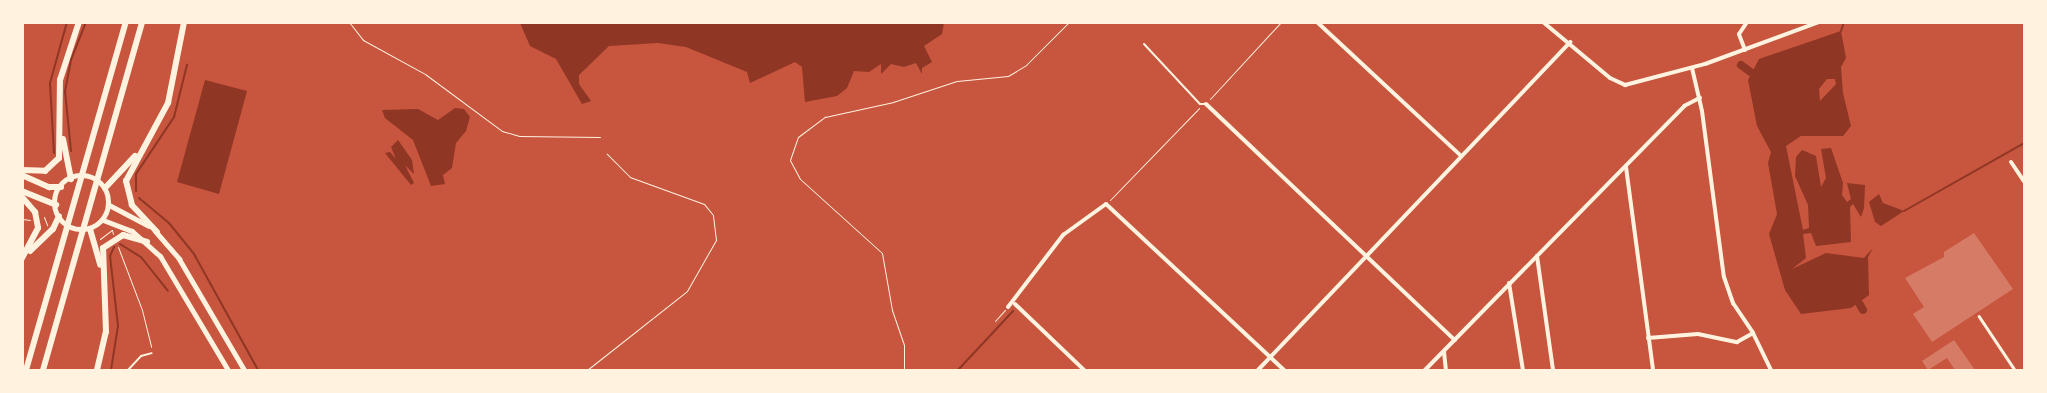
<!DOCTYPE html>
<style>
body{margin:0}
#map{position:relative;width:2047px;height:393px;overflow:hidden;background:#c8553d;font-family:"Golos Text",sans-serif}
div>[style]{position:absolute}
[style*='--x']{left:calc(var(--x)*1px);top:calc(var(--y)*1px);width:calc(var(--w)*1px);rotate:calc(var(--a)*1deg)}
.water>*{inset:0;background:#8f3625}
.stream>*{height:2px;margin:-1px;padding:0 1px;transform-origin:1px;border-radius:1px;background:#8f3625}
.canal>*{height:8px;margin:-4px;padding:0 4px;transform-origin:4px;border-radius:4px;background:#8f3625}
.building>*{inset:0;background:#d67c66}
.path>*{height:1px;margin:-0.5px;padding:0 0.5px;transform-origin:0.5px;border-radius:0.5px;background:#fff3e0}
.service>*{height:2px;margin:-1px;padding:0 1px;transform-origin:1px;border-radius:1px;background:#fff3e0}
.pedestrian>*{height:2.5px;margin:-1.25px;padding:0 1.25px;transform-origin:1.25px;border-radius:1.25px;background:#fff3e0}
.minor>*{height:4px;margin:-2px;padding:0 2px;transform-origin:2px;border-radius:2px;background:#fff3e0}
.secondary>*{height:5px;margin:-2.5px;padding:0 2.5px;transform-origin:2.5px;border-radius:2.5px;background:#fff3e0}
.primary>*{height:5.5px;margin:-2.75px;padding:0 2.75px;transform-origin:2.75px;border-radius:2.75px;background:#fff3e0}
.primary>.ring{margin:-2.75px;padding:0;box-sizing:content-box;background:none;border:5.5px solid #fff3e0;border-radius:50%}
.motorway>*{height:6px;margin:-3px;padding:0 3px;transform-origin:3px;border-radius:3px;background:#fff3e0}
span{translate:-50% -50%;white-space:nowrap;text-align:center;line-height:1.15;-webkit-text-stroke:4.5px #fff3e0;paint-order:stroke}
.frame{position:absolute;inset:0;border:24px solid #fff3e0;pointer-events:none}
</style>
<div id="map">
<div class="water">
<i style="clip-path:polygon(520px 23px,944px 23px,942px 34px,924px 46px,932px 62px,922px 68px,922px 74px,916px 63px,904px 67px,891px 64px,881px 74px,881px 64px,869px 72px,854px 71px,847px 88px,837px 96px,805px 102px,802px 67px,795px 62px,750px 83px,747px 72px,686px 47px,658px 43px,609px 46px,579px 75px,579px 84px,591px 101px,582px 104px,556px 59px,530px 46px)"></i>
<i style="clip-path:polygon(evenodd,1841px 31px,1846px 58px,1841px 67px,1843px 93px,1851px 126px,1843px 136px,1801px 136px,1786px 146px,1803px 230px,1809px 228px,1808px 205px,1795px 176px,1796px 157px,1802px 150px,1816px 156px,1821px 187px,1826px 178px,1821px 149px,1831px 148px,1843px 183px,1842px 195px,1847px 202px,1851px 199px,1847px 183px,1865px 185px,1864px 208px,1861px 217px,1853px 204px,1850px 207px,1851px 242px,1816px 246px,1811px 233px,1803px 234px,1806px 258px,1792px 269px,1826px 253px,1864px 258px,1873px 248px,1868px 257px,1869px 295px,1851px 308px,1801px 314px,1785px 290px,1769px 234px,1777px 214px,1768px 163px,1771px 152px,1757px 126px,1748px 80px,1759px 59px,1841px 31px,1827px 79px,1835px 79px,1836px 84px,1820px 101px,1819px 89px,1827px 79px)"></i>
<i style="clip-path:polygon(205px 80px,247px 91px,219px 194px,177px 182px)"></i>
<i style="clip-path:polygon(455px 108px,464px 109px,470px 117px,466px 131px,456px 143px,452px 168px,443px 175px,445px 184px,431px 186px,413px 140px,385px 118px,382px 110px,418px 109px,438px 120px)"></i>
<i style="clip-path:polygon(398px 140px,412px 160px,414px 174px,405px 165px,414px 183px,411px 185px,385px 153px,390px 152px,396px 159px,391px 147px)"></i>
<i style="clip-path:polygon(1879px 194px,1883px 203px,1904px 211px,1881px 226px,1875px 222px,1869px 202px)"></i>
</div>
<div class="stream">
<i style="--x:1841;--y:31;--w:9;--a:-72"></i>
<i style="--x:71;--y:151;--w:60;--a:-95.7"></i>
<i style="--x:65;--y:91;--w:32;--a:-79"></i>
<i style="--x:71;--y:60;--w:41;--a:-68.5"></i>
<i style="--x:54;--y:153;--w:70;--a:-93.3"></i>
<i style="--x:50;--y:83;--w:63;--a:-74.4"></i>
<i style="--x:136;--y:191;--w:17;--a:-90"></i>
<i style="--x:136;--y:174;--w:69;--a:-56.3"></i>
<i style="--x:174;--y:117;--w:54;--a:-76"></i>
<i style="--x:139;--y:198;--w:39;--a:40"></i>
<i style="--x:169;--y:223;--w:40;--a:51"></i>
<i style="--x:194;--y:254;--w:132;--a:61.1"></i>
<i style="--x:1904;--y:211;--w:138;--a:-29.5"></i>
<i style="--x:120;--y:244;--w:25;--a:32"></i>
<i style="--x:141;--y:257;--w:43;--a:51.5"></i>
<i style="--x:111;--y:370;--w:45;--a:-81"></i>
<i style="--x:118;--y:326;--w:70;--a:-96.5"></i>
<i style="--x:110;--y:256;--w:10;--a:-66"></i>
<i style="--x:958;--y:370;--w:81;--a:-47"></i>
</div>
<div class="canal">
<i style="--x:1741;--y:65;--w:14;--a:36"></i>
<i style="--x:1859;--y:303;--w:8;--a:60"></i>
</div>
<div class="building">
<i style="clip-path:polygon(1974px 233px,2013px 289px,1932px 342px,1913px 314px,1924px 307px,1905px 278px,1944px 257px,1944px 252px)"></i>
<i style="clip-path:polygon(1954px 340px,1975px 370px,1955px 370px,1947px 358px,1928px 370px,1922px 361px)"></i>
</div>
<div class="path">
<i style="--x:349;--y:22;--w:23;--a:52"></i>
<i style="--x:363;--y:40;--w:71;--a:28.7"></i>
<i style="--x:425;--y:74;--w:96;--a:36.5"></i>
<i style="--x:502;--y:131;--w:18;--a:16"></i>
<i style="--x:519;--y:136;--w:81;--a:0.7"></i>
<i style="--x:1210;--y:99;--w:105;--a:-47.3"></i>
<i style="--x:1110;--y:200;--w:128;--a:-45.9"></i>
<i style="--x:44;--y:217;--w:9;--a:69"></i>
<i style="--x:22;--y:219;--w:8;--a:7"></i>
<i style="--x:100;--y:239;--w:15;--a:-37"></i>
<i style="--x:112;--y:230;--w:4;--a:76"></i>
<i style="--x:118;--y:247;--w:67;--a:69.1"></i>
<i style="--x:142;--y:310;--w:38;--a:76"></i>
<i style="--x:995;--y:321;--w:15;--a:-48"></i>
<i style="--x:587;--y:370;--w:127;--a:-38.3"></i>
<i style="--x:687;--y:291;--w:59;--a:-60.4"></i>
<i style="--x:716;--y:240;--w:25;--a:-97"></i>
<i style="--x:713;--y:215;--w:14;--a:-129"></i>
<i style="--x:704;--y:204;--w:79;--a:-160"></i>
<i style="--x:630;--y:177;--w:33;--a:-135"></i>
<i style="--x:904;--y:370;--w:25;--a:-90"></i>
<i style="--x:904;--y:345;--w:37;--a:-109"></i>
<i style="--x:892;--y:310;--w:58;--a:-100"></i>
<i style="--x:882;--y:253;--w:110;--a:-137.9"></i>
<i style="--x:800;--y:179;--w:21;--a:-118"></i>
<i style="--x:790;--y:160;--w:24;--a:-71"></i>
<i style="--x:798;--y:137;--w:34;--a:-37"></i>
<i style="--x:825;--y:117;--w:70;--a:-12.4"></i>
<i style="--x:893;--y:102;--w:67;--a:-18.2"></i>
<i style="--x:957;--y:81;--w:51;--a:-5.6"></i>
<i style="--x:1008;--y:76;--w:21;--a:-31"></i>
<i style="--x:1026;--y:65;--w:61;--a:-45"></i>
</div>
<div class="service">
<i style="--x:1144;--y:44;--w:82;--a:47"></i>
<i style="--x:1200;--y:104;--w:6;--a:0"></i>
<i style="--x:128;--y:370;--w:19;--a:-47"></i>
<i style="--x:141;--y:356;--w:11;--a:-15"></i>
</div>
<div class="pedestrian">
<i style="--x:1979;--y:316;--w:65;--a:56.3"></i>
</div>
<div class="minor">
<i style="--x:1317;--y:22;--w:197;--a:42.9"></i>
<i style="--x:1543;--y:22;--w:87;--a:39.9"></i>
<i style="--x:1610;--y:78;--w:17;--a:25"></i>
<i style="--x:1625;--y:85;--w:83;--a:-14.7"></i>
<i style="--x:1705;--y:64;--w:121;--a:-20.2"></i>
<i style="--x:1745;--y:50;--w:17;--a:-111"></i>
<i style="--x:1739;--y:34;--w:14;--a:-56"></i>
<i style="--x:1692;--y:68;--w:44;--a:76.9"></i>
<i style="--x:1702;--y:111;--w:167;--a:82.5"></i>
<i style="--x:1724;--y:277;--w:28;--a:71"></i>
<i style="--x:1733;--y:303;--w:36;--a:56"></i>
<i style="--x:1206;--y:104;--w:343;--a:43.5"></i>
<i style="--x:2011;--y:162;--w:23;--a:56"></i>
<i style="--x:1626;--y:167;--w:205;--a:82.4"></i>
<i style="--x:1537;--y:256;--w:115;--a:82"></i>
<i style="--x:1509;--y:283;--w:88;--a:80.9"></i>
<i style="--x:1015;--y:304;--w:95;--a:43.7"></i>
<i style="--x:1008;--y:307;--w:91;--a:-52.6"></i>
<i style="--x:1063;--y:235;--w:53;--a:-35.8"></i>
<i style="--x:1106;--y:204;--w:243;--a:43"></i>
<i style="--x:1648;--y:338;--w:50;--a:-4.6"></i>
<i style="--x:1698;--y:334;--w:40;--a:12"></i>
<i style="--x:1737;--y:342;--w:18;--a:-29"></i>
<i style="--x:1753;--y:333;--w:41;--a:64.1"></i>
<i style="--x:1444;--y:352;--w:18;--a:84"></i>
<i style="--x:1258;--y:370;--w:453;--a:-46.4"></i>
<i style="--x:1425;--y:370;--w:370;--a:-45.5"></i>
<i style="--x:1684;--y:106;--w:18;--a:-27"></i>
</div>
<div class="secondary">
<i style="--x:109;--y:205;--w:45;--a:27.7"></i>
<i style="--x:103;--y:220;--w:31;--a:21"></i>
<i style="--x:132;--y:231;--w:38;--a:42"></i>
<i style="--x:160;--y:256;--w:133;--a:59.2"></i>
<i style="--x:155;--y:231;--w:37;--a:49"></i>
<i style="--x:179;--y:259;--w:129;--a:59.6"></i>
</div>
<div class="primary">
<i style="--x:22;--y:175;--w:30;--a:24"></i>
<i style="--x:49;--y:187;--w:12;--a:0"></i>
<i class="ring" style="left:55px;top:176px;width:48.5px;height:48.5px"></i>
<i style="--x:22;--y:191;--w:37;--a:22"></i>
</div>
<div class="motorway">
<i style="--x:63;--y:139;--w:41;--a:78.7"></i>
<i style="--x:22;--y:170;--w:23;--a:2"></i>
<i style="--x:45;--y:171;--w:19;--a:-43"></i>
<i style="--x:59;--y:158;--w:78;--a:-89.3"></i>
<i style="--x:60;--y:80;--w:61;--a:-71.9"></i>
<i style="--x:105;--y:188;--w:44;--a:-46.8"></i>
<i style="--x:22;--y:197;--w:20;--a:49"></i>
<i style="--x:35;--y:212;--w:16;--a:79"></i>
<i style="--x:38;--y:228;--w:34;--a:118"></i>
<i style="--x:90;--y:229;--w:37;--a:74"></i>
<i style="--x:157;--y:232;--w:37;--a:-133"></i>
<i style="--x:132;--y:205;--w:25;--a:-104"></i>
<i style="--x:126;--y:181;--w:89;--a:-61.7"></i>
<i style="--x:168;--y:103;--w:83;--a:-78.8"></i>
<i style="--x:30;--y:251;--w:32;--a:-44"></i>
<i style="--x:53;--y:229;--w:14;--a:-65"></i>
<i style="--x:26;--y:370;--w:362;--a:-74"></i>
<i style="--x:43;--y:370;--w:362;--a:-74.1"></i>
<i style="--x:97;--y:370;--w:39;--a:-77"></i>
<i style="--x:106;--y:332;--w:84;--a:-92"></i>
<i style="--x:103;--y:248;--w:24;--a:-33"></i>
<i style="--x:123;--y:235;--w:25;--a:16"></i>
</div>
<div class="frame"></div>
</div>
